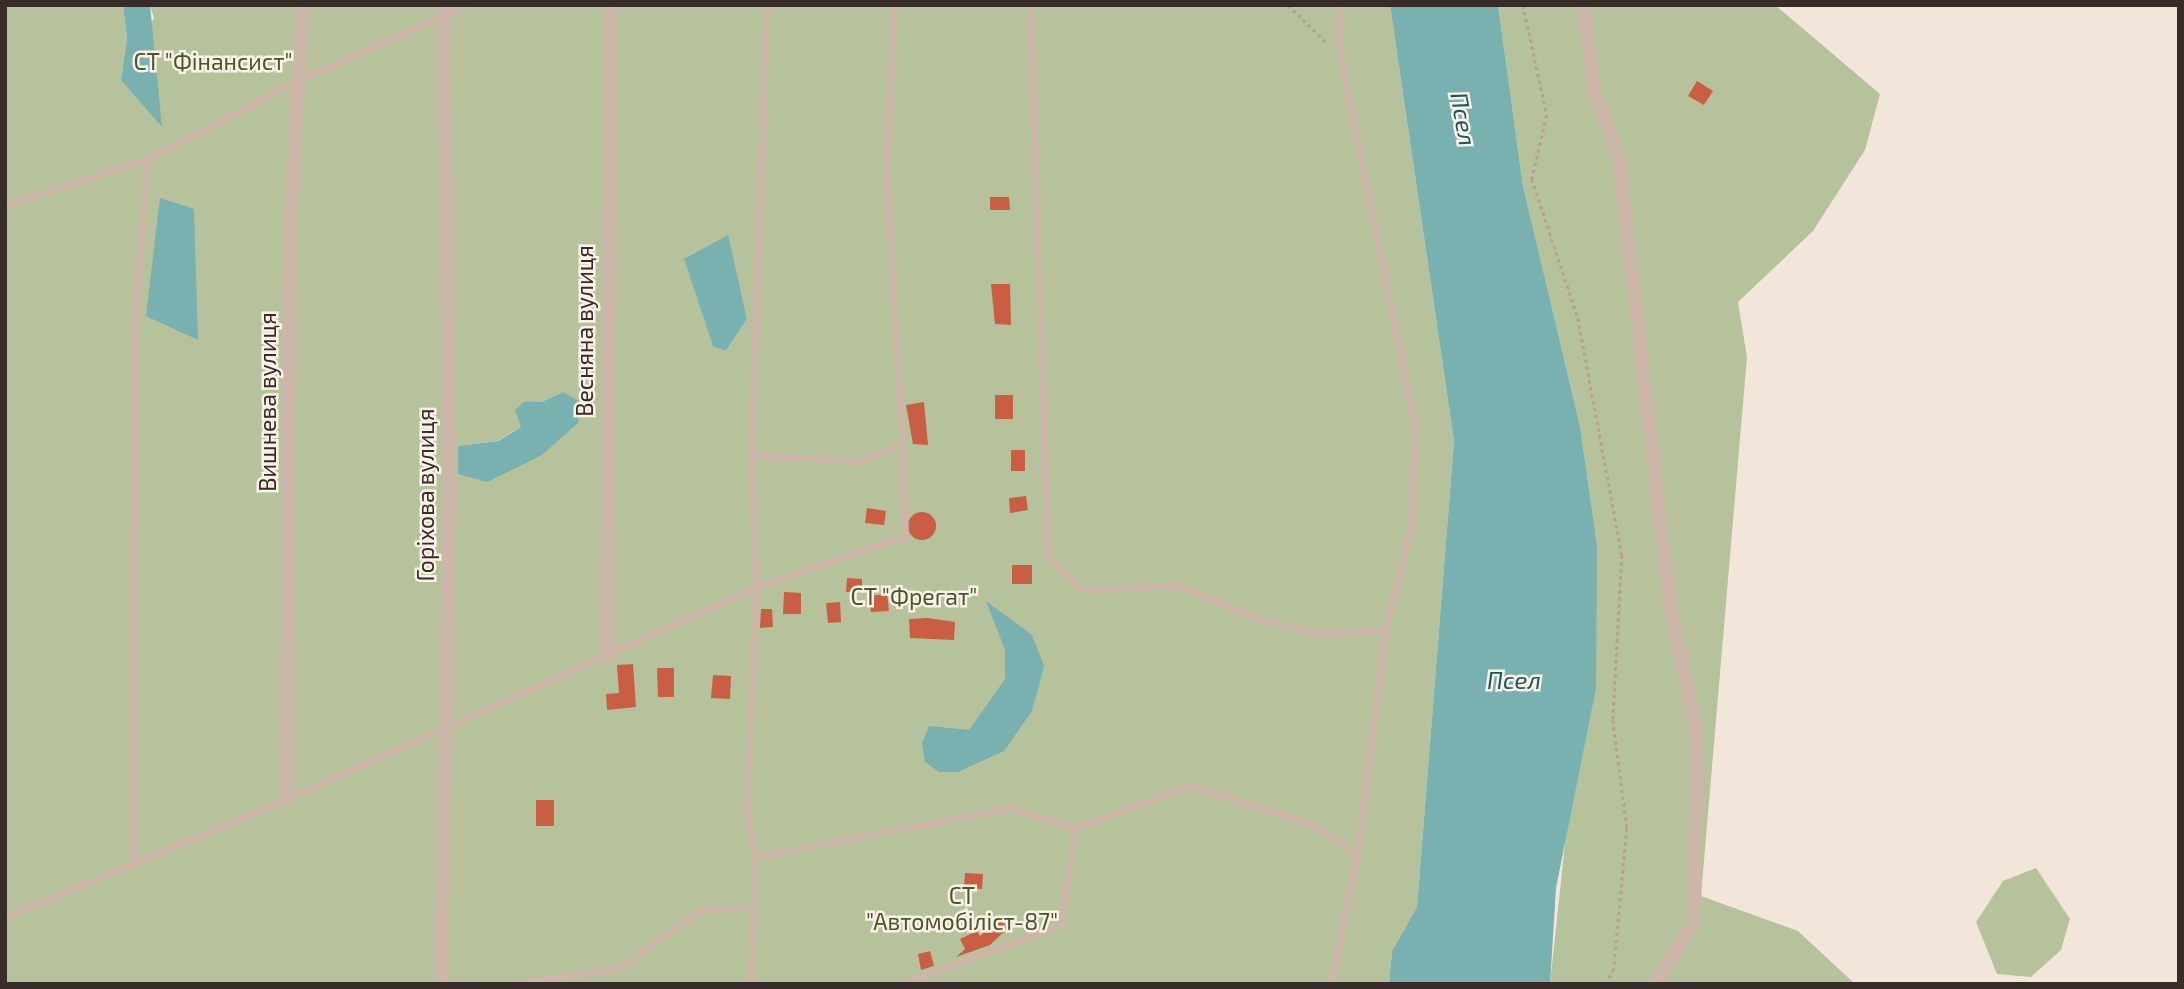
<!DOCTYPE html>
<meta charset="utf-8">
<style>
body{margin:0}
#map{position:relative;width:2184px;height:989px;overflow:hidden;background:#f2e6db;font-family:"Exo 2",sans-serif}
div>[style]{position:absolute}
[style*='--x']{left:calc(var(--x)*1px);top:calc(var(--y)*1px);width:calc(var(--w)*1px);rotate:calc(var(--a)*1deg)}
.green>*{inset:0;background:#b6c29b}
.water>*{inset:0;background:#79b0b0}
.building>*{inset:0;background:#c95e43}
.round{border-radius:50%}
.path>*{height:2.5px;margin-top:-1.25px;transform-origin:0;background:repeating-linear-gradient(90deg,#b7a091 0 3.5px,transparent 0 7px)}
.service>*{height:7px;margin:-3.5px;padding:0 3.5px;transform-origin:3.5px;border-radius:3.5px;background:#cbb6a7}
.minor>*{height:14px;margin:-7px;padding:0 7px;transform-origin:7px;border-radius:7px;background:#cbb6a7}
span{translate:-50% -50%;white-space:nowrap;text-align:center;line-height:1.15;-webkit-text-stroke:5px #faf1e7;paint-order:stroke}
.park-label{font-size:23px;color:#48562b}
.street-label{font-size:23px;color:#372c27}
.water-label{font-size:24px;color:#1c5859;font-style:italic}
.frame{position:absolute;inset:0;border:7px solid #372c27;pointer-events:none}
</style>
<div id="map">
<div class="green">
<i style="clip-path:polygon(evenodd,5px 5px,123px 5px,127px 38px,121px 80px,154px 18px,150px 5px,1390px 5px,1454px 441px,1417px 907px,1392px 951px,1389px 984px,5px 984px,5px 5px,194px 209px,192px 266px,197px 339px,146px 315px,194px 209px,5px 5px,727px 235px,747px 319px,726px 351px,713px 345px,727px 235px,5px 5px,563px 392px,487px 482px,458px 446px,497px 441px,521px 427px,525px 401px,542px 402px,563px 392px)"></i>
<i style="clip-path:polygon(1498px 5px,1775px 5px,1880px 94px,1865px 150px,1813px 231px,1738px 302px,1747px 357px,1701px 896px,1798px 931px,1855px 984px,1550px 984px,1597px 544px,1580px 426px,1523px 186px)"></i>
<i style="clip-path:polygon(2036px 868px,2070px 919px,2061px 950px,2031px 977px,1997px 974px,1976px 922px,2003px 881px)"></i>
</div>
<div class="water">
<i style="clip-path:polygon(123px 5px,150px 5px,162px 127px,121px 80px,127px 38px)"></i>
<i style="clip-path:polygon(1390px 5px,1498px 5px,1523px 186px,1580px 426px,1597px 544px,1596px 688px,1556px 888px,1550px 984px,1389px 984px,1392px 951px,1417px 907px,1454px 441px)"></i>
<i style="clip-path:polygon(160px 198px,194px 209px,198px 340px,146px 316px)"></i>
<i style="clip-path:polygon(728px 235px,747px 319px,726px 351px,713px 346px,684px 259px)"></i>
<i style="clip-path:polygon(563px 392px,580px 402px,578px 423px,542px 455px,487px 482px,458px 474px,458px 446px,498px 441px,521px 427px,515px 410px,525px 401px,542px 402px)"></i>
<i style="clip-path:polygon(986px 601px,1032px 635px,1044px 666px,1032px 711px,1004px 751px,958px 772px,939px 772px,925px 762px,922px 743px,929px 726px,969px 730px,1005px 679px,1005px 650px)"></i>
</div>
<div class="building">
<i style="clip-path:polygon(1697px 81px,1713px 91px,1704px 105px,1688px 96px)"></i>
<i style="clip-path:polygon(990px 197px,1009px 197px,1010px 210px,990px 210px)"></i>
<i style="clip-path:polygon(991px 284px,1010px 284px,1011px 325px,995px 324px)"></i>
<i style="clip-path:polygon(995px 395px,1013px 395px,1013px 419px,995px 419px)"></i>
<i style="clip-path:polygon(924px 402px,928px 445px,913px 444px,906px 405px)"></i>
<i style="clip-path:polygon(1011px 450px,1025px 450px,1025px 471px,1011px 471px)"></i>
<i style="clip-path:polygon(1026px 496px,1028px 510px,1010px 513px,1009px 498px)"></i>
<i style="clip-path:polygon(867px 508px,886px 511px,884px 525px,865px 523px)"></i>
<i class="round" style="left:908px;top:512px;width:28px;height:28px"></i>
<i style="clip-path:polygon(1012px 565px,1032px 565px,1032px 584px,1012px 584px)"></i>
<i style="clip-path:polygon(847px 578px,862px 579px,862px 592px,846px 592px)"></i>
<i style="clip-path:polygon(784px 592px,801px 593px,801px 614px,783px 614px)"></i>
<i style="clip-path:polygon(887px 594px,889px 611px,871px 612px,869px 596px)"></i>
<i style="clip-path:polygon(840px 602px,841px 622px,828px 623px,826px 603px)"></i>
<i style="clip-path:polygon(761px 609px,772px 609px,773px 627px,760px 628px)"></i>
<i style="clip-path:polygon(928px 618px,955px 622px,954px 640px,910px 638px,909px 619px)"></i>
<i style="clip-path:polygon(633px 664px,636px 707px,607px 710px,606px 694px,619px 693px,617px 665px)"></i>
<i style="clip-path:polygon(657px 668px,674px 668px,674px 697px,658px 697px)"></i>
<i style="clip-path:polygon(713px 675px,731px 676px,730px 699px,711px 698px)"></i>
<i style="clip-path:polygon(536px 800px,554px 800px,554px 826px,536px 826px)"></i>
<i style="clip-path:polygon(965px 873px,983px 874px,982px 889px,964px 888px)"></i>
<i style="clip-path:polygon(1000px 918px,1008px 928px,990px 945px,956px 957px,965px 949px,960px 939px,977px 931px,980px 936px)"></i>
<i style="clip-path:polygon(930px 951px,934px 966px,921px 970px,918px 954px)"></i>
</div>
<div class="path">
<i style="--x:1288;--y:5;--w:56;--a:44.3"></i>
<i style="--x:1523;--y:5;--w:113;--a:77.7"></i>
<i style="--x:1547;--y:115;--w:66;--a:103.2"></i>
<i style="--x:1532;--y:179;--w:146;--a:71.7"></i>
<i style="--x:1578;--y:318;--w:241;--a:79.5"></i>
<i style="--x:1622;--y:555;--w:165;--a:93.1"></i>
<i style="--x:1613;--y:720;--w:109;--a:82.6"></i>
<i style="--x:1627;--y:828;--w:142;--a:95.3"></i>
<i style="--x:1614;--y:969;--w:17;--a:118"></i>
</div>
<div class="service">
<i style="--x:1030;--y:5;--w:552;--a:88.13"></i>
<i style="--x:1048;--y:557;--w:48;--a:43.3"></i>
<i style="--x:1083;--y:590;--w:94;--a:-3"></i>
<i style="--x:1177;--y:585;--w:86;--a:22.7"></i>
<i style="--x:1256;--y:618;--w:61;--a:14.3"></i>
<i style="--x:1315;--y:633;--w:70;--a:-1.6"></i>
<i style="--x:5;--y:205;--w:149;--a:-17.9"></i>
<i style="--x:147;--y:159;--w:171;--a:-27.5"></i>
<i style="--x:299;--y:80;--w:184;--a:-24.1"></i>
<i style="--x:751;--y:455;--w:109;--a:3.2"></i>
<i style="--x:860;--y:461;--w:45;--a:-22"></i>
<i style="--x:902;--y:444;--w:281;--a:-93.3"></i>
<i style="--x:886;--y:163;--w:158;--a:-87.1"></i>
<i style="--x:755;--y:857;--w:48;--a:-99.7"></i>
<i style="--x:747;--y:810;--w:223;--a:-87.7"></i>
<i style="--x:756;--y:587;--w:132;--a:-92.2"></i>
<i style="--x:751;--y:455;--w:450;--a:-88"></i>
<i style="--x:133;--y:865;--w:536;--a:-89.89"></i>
<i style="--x:134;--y:329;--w:170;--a:-85.6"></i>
<i style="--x:5;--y:917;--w:306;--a:-22.7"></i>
<i style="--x:287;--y:799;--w:515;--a:-24.32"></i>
<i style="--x:756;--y:587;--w:157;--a:-18.9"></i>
<i style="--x:905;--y:536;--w:92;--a:-91.9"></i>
<i style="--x:512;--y:984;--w:107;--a:-8.6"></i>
<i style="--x:618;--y:968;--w:101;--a:-34.9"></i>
<i style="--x:701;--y:910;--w:53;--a:-3.2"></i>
<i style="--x:751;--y:984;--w:127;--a:-88.2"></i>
<i style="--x:755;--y:857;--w:260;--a:-10.9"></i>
<i style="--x:1010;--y:808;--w:68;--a:17.1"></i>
<i style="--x:1075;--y:828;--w:122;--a:-20.1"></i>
<i style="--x:1190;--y:786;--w:122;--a:17.1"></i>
<i style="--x:1307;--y:822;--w:59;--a:32.6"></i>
<i style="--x:902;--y:984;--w:169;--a:-20.5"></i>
<i style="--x:1060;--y:925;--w:98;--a:-81.2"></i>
<i style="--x:1331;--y:984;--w:133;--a:-78.7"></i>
<i style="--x:1357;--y:854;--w:225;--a:-82.8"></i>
<i style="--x:1385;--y:631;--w:107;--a:-76"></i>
<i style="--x:1411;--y:527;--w:100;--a:-87.7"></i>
<i style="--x:1415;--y:427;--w:379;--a:-101.4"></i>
<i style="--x:1340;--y:56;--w:51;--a:-92.2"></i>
</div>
<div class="minor">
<i style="--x:1583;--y:5;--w:89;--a:82.2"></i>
<i style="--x:1595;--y:93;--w:70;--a:70"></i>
<i style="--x:1619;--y:159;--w:444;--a:83.5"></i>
<i style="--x:1669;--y:600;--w:136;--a:78.1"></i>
<i style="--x:1697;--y:733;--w:189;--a:90.9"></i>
<i style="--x:1694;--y:922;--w:73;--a:122.2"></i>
<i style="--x:607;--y:658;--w:653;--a:-89.65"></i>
<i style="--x:287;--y:799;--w:574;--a:-89.7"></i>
<i style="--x:290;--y:225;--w:220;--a:-86.6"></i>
<i style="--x:442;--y:984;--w:487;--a:-89.1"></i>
<i style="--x:450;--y:497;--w:492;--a:-90.7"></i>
</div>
<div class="park-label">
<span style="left:213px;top:61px">СТ "Фiнансист"</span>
<span style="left:914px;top:596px">СТ "Фрегат"</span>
<span style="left:962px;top:908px">СТ<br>"Автомобiлiст-87"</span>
</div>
<div class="street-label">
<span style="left:584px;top:331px;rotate:-90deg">Весняна вулиця</span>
<span style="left:267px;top:402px;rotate:-90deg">Вишнева вулиця</span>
<span style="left:425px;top:495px;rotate:-90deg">Горіхова вулиця</span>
</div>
<div class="water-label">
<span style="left:1464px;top:119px;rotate:80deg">Псел</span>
<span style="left:1514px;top:680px">Псел</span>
</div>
<div class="frame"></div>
</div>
